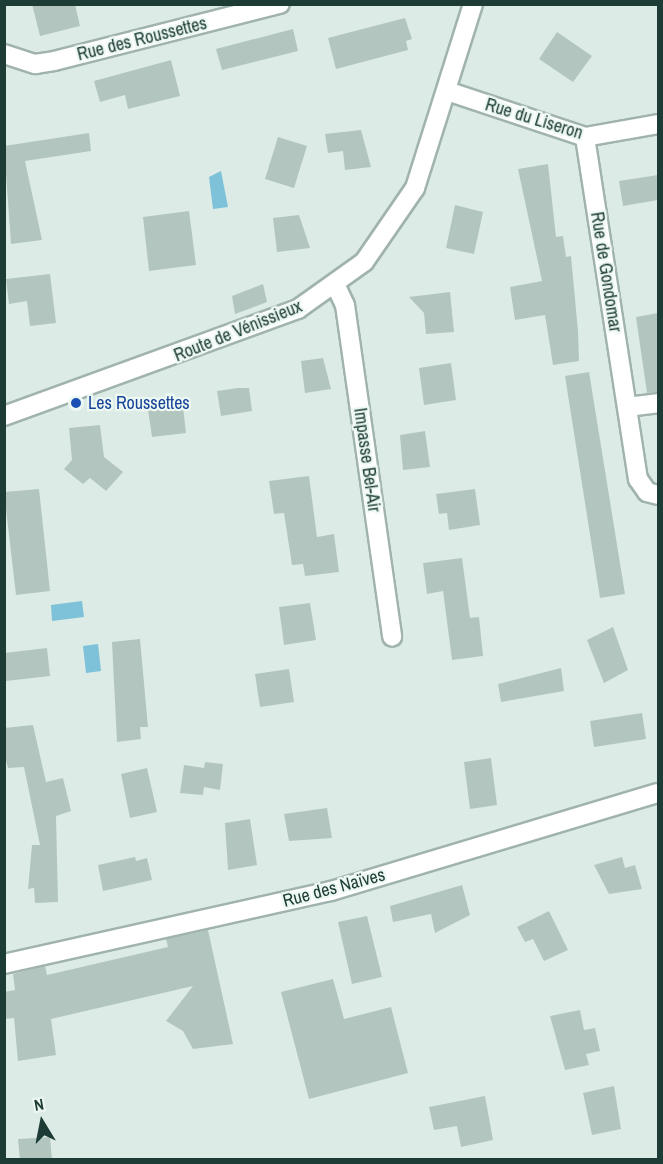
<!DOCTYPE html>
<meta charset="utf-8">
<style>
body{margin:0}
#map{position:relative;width:663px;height:1164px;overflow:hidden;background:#ddebe6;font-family:"Archivo Narrow",sans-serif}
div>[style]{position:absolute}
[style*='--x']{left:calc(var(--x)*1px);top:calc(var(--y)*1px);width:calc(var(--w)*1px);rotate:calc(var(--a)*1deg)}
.water>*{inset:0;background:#7dc2d8}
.building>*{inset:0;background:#b2c6bf}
.roads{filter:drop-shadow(2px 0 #a0b3ae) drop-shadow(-2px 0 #a0b3ae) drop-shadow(0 2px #a0b3ae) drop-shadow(0 -2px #a0b3ae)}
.street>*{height:18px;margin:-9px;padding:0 9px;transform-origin:9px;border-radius:9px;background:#fff}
.dots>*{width:16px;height:16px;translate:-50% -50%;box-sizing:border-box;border:3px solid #eef8f3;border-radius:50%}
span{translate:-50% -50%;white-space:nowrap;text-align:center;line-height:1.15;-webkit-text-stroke:4.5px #eef8f3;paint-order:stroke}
.street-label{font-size:18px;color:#1d3c36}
.transit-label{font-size:18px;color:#164399}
.left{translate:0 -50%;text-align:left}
.frame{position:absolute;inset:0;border:6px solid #1d3c36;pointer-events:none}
.north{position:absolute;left:12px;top:1092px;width:60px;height:60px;-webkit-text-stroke:4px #eef8f3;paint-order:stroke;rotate:350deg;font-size:16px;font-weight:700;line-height:24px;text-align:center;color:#1d3c36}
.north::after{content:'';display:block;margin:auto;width:21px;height:27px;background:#1d3c36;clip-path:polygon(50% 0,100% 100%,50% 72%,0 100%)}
</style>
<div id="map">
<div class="water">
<i style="clip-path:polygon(221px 171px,228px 207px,213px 209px,209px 177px)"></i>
<i style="clip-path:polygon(82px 601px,84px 617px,52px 621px,51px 605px)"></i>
<i style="clip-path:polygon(98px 644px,101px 671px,86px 673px,83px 646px)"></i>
</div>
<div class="building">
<i style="clip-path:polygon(32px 4px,75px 4px,80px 26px,40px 36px)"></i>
<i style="clip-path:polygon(405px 18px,412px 39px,406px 41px,408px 50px,336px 69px,328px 38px)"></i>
<i style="clip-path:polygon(293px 29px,298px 51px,222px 70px,216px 49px)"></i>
<i style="clip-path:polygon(557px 32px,592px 56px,573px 82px,539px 59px)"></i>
<i style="clip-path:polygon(171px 60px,180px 96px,128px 109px,125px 95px,100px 102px,94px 81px)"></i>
<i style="clip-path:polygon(361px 130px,371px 167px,345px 170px,343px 151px,328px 153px,325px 134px)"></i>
<i style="clip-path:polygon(89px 133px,91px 151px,25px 161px,42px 240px,11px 244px,4px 146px)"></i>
<i style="clip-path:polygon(278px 137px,307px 146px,294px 188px,265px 179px)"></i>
<i style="clip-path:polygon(548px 164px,556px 237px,563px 236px,566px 257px,571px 256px,578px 331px,579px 361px,553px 365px,545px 315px,515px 320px,510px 287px,542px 281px,518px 169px)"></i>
<i style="clip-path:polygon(658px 175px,658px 200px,623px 206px,619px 181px)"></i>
<i style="clip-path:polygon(455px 205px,483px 212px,474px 254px,446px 248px)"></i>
<i style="clip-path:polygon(189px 211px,196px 265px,149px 271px,143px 217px)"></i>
<i style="clip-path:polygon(299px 215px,310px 248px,277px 252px,273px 218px)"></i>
<i style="clip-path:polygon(50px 274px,56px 323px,30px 326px,27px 301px,9px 304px,6px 279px)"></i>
<i style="clip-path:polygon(263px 284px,267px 302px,235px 314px,232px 296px)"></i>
<i style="clip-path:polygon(450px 292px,454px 332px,426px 334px,424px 313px,409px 297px)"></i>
<i style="clip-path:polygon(658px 313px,658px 392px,647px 393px,636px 317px)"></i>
<i style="clip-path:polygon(323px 358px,331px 389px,305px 393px,301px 361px)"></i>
<i style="clip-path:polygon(451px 363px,456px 400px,424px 405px,419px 368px)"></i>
<i style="clip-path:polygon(589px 372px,625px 594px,600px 598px,565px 376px)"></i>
<i style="clip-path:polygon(238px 388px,249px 388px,252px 411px,221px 416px,217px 391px)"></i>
<i style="clip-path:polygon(183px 407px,186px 433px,152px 437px,148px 410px)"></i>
<i style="clip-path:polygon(100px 425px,104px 457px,123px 472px,106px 491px,90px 478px,83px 484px,64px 469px,72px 460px,69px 428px)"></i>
<i style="clip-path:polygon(425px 431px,430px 467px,403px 470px,400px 435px)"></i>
<i style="clip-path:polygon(309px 476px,317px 537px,334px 534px,339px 572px,305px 576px,303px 564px,292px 565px,284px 513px,274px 514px,269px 481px)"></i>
<i style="clip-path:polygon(39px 489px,50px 591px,16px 595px,4px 492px)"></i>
<i style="clip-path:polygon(475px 489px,480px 525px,449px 530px,447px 513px,439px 514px,436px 494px)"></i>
<i style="clip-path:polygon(462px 558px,470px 618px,479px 617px,483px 656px,452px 660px,443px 591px,427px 594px,423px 563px)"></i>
<i style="clip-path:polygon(310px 603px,316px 640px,284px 645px,279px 607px)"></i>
<i style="clip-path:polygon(613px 627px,628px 670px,604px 683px,587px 640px)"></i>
<i style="clip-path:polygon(140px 639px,148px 727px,140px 727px,141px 739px,117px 742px,112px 642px)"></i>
<i style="clip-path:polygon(47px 648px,50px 676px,6px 681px,4px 653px)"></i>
<i style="clip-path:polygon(561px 668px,564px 691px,501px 702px,498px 684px)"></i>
<i style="clip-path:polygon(289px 669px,294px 702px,260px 707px,255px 674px)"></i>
<i style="clip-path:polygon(642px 713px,646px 739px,594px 747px,590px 721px)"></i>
<i style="clip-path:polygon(33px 725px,46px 782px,63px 778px,71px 811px,56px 816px,58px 902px,35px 903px,34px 888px,28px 889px,32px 845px,40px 845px,24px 767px,8px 768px,4px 753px,4px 728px)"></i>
<i style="clip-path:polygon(491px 758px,497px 805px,470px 809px,464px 762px)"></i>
<i style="clip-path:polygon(205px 762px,223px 764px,220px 790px,204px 787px,203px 795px,180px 793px,184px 765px,204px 768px)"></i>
<i style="clip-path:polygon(147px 768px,157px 812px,130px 818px,121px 774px)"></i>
<i style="clip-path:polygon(327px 808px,332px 838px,289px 841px,284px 814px)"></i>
<i style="clip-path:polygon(250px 819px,257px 865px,228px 870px,225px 823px)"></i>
<i style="clip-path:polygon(135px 857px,136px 861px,147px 858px,152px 880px,103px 891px,98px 865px)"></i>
<i style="clip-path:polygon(622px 857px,625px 868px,635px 865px,642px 889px,609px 894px,594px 865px)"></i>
<i style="clip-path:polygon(462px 885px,470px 915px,435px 933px,431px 914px,393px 922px,390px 906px)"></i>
<i style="clip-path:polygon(549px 911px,568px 950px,544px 961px,533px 939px,525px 942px,517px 927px)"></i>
<i style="clip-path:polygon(367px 916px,382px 977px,352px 984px,338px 922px)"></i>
<i style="clip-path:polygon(208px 930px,233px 1044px,193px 1049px,183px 1031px,166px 1021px,193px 986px,51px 1019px,56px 1055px,18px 1061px,14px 1018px,4px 1019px,4px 992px,15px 990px,13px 974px,45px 966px,47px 975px,168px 947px,166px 939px)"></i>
<i style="clip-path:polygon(333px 979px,344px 1019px,391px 1007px,408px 1073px,309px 1099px,281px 992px)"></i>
<i style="clip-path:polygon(580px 1010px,584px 1030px,595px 1028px,600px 1051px,586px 1054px,589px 1065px,565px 1070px,550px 1016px)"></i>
<i style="clip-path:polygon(614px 1086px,621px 1129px,592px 1135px,583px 1093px)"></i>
<i style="clip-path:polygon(485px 1096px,493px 1140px,461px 1147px,457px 1126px,434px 1130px,429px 1107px)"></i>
<i style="clip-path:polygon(50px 1137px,52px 1160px,20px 1160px,18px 1139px)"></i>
</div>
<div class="roads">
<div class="street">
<i style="--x:4;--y:54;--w:33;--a:18"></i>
<i style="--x:35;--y:64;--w:19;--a:-9"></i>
<i style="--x:54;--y:61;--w:233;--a:-14.2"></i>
<i style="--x:447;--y:91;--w:145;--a:18.4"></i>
<i style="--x:585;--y:137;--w:74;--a:-10.1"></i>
<i style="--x:585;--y:137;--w:346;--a:81.2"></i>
<i style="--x:638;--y:479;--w:16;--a:55"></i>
<i style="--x:647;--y:492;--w:11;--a:15"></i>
<i style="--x:336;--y:286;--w:21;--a:65"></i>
<i style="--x:345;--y:305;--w:335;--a:81.9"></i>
<i style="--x:627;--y:407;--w:31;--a:-7"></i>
<i style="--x:4;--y:416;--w:313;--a:-20"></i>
<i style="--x:298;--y:309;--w:81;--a:-35.5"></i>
<i style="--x:364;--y:262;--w:90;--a:-55.4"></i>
<i style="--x:415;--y:188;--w:193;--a:-72.5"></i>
<i style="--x:4;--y:964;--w:335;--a:-12.6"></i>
<i style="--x:331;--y:891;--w:341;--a:-16.7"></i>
</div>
</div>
<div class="dots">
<i style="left:76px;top:403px;background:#1a4fb4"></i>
</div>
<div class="street-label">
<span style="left:142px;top:39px;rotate:-14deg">Rue des Roussettes</span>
<span style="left:534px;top:119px;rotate:17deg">Rue du Liseron</span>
<span style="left:606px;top:272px;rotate:81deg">Rue de Gondomar</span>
<span style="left:238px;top:331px;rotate:-22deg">Route de Vénissieux</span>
<span style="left:367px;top:460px;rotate:82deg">Impasse Bel-Air</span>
<span style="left:334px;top:888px;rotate:-15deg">Rue des Naïves</span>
</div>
<div class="transit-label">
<span class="left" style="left:88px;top:403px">Les Roussettes</span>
</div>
<div class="frame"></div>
<div class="north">N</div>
</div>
